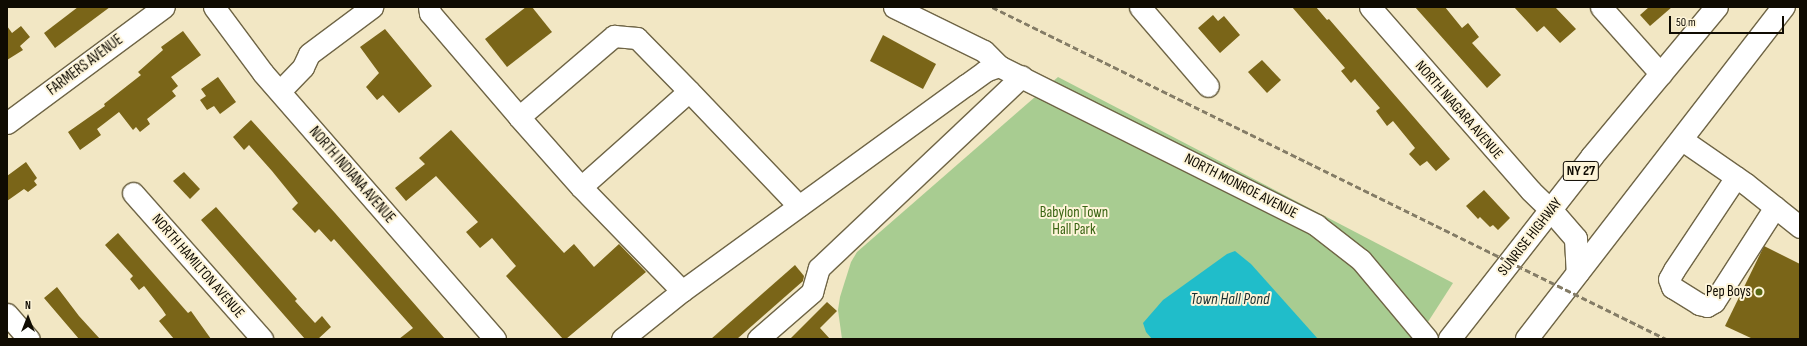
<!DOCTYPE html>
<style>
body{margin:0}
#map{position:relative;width:1807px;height:346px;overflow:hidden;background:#f2e7c4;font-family:"Sofia Sans Condensed",sans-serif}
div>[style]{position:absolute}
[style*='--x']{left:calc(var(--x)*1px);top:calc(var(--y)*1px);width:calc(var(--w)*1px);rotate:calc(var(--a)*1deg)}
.green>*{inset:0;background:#a8cc91}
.water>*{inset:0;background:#20bdca}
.building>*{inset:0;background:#7a6518}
.roads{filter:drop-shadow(1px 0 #6f6546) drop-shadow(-1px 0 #6f6546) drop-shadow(0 1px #6f6546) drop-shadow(0 -1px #6f6546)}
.minor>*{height:21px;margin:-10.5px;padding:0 10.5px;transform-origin:10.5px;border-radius:10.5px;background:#fff}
.highway>*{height:22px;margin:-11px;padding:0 11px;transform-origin:11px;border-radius:11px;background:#fff}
.rail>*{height:3px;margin-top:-1.5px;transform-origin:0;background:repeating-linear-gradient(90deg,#847c66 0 6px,transparent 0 9px)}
.dots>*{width:11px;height:11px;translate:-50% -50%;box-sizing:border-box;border:2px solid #fdf4d8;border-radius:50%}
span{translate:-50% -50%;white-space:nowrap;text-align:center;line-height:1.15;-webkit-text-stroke:4px #fdf4d8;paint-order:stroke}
.shield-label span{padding:1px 3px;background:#fdf4d8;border:1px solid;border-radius:3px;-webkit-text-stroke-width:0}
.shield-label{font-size:14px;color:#0f0b02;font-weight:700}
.street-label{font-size:15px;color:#0f0b02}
.park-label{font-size:15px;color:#396412}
.poi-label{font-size:15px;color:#0f0b02}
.right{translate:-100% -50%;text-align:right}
.water-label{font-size:16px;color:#172e31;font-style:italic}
.frame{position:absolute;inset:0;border:8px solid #0f0b02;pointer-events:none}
.north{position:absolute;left:8px;top:298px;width:40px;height:40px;-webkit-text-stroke:3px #fdf4d8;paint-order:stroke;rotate:0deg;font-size:11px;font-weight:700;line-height:16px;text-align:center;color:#0f0b02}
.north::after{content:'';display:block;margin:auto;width:14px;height:18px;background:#0f0b02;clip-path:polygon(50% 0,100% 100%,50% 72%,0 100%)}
.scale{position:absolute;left:1669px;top:16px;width:115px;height:18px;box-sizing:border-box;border:2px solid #0f0b02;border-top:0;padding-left:5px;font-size:12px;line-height:14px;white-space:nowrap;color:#0f0b02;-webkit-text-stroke:3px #fdf4d8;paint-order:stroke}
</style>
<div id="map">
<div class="green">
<i style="clip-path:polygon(1058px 77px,1453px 283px,1417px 339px,842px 339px,838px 310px,840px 297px,851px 262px,857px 252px)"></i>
</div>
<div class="water">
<i style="clip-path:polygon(1235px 251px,1251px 264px,1318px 339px,1152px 339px,1146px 332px,1143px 323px,1163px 300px,1227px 254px)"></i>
</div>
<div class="building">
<i style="clip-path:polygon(78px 7px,110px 7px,55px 48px,44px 33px)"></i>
<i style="clip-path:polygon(526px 7px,532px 7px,552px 32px,507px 67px,485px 39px)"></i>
<i style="clip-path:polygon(1292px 7px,1316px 7px,1327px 20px,1329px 19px,1450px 159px,1436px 171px,1427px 161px,1420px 166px,1409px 154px,1415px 148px,1393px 121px,1387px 126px,1376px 111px,1380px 108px,1355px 79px,1351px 83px,1341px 71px,1345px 68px)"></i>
<i style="clip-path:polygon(1415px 7px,1445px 7px,1462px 28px,1468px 23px,1479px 37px,1472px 43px,1501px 75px,1487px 88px)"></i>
<i style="clip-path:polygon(1514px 7px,1555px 7px,1576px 29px,1560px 43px,1544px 26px,1537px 32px)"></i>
<i style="clip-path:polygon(1649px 7px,1672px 7px,1650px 26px,1640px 15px)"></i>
<i style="clip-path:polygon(1213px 15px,1218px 21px,1224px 16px,1240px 35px,1220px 53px,1198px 28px)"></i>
<i style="clip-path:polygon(7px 26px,12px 33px,21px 26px,30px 37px,20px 46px,23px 50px,7px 60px)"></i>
<i style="clip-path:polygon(385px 29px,432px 86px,399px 113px,383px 95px,377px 100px,366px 87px,379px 73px,360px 47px)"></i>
<i style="clip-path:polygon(183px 31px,201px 55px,171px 77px,178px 86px,172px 91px,176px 96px,147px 119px,150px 124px,140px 132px,136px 127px,133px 130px,119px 112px,97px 129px,101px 135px,80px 150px,68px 132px,105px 106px,104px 104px,141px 75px,138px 72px,163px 50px,161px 47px)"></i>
<i style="clip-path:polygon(883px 35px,936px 64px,923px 89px,870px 61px)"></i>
<i style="clip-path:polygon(1262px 60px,1281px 80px,1267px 93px,1248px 72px)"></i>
<i style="clip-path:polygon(218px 77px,236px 102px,220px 114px,214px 106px,207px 110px,200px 100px,206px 96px,201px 89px)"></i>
<i style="clip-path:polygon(251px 120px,335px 213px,445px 339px,399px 339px,413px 328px,334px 239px,331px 242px,319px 229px,315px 233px,292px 209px,298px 203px,272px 171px,249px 145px,244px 150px,233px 137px)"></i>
<i style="clip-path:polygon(451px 130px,564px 253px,574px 244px,594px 267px,619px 244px,646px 272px,566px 339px,563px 339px,506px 276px,516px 266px,492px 238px,480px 248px,466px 232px,478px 222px,436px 176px,406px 201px,395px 188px,425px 164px,419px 158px)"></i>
<i style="clip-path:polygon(26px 162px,37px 178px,34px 181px,37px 185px,28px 192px,24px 189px,7px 201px,7px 176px)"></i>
<i style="clip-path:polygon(184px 172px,200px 189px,190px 199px,173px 181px)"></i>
<i style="clip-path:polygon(1484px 190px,1510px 218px,1498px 230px,1493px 225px,1490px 227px,1480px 217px,1478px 219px,1466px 206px)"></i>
<i style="clip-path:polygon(216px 207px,297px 299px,295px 301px,315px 323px,322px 316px,331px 327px,318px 339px,305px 339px,201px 220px)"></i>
<i style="clip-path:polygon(118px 233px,188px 313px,191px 311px,211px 339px,174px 339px,159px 321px,166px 315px,162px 309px,144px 286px,139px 290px,130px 279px,133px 276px,105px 245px)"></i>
<i style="clip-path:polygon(1764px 246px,1800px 264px,1800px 339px,1753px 339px,1725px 326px)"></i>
<i style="clip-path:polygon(795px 265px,804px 276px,803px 281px,737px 339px,711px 339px)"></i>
<i style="clip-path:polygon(57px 287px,79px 316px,100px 339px,79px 339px,44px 298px)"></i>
<i style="clip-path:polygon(827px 302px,837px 311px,820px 328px,830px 339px,790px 339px)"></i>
</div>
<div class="roads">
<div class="minor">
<i style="--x:214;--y:7;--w:82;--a:53.4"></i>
<i style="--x:263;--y:73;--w:353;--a:48.9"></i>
<i style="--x:429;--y:7;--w:6;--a:81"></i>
<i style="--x:430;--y:13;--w:137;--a:49.4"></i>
<i style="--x:519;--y:117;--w:94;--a:48.5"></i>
<i style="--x:581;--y:187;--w:145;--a:45.8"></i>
<i style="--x:894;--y:7;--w:100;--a:26.1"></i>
<i style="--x:984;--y:51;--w:21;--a:45"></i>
<i style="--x:1140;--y:7;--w:104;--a:49.3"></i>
<i style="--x:1370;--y:7;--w:244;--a:48.8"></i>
<i style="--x:1531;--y:191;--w:28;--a:44"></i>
<i style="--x:1601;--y:7;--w:90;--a:48.2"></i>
<i style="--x:280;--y:91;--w:33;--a:-46"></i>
<i style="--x:303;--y:67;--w:14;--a:-65"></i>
<i style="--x:309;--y:54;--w:79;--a:-36.7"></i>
<i style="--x:519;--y:117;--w:125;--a:-40.5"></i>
<i style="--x:614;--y:36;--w:23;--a:5"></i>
<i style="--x:637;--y:38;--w:74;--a:45.5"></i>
<i style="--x:7;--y:123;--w:195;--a:-36.5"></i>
<i style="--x:1681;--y:139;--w:79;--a:34.7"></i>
<i style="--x:1746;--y:184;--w:69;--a:38.5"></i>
<i style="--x:1736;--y:177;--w:112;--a:123.7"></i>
<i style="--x:1674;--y:270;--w:10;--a:119"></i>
<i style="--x:1669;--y:279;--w:9;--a:69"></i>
<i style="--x:1672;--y:287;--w:32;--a:32"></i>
<i style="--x:1699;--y:304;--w:8;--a:14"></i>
<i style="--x:1707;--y:306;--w:8;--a:-30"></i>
<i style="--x:1714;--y:302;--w:113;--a:-57.3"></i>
<i style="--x:581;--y:187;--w:144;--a:-41.6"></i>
<i style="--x:689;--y:91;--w:159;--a:46.3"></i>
<i style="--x:133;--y:193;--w:195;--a:48.5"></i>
<i style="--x:7;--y:314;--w:33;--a:49"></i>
<i style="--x:622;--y:339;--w:77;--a:-38.7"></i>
<i style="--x:682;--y:291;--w:351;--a:-36"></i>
<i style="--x:966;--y:85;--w:24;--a:-36"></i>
<i style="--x:985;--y:71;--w:15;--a:-20"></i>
<i style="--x:999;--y:66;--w:355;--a:26.6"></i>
<i style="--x:1316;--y:225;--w:57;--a:37.9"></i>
<i style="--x:1361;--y:260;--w:103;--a:50.1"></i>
<i style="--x:758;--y:339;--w:72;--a:-41"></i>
<i style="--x:812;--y:292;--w:25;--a:-74"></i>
<i style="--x:819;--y:268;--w:279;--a:-43.4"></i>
</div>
<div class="highway">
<i style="--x:1551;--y:210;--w:38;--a:49"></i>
<i style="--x:1576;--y:239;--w:34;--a:87"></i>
<i style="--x:1450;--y:339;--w:231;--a:-52"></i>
<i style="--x:1592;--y:157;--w:195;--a:-50.2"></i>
<i style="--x:1527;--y:339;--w:420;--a:-52.3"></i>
</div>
</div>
<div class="rail">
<i style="--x:992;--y:7;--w:751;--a:26.22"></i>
</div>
<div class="dots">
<i style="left:1759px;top:292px;background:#576811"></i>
</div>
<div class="shield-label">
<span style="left:1581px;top:171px">NY 27</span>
</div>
<div class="street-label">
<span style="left:85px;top:65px;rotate:-37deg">FARMERS AVENUE</span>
<span style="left:1459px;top:110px;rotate:49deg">NORTH NIAGARA AVENUE</span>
<span style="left:352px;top:175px;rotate:49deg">NORTH INDIANA AVENUE</span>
<span style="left:1241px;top:186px;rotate:27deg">NORTH MONROE AVENUE</span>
<span style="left:1530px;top:237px;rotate:-52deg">SUNRISE HIGHWAY</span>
<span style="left:198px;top:266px;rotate:49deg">NORTH HAMILTON AVENUE</span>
</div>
<div class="park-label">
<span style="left:1074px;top:221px">Babylon Town<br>Hall Park</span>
</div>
<div class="poi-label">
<span class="right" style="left:1751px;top:292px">Pep Boys</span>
</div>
<div class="water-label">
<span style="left:1230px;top:300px">Town Hall Pond</span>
</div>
<div class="frame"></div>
<div class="north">N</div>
<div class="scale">50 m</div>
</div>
